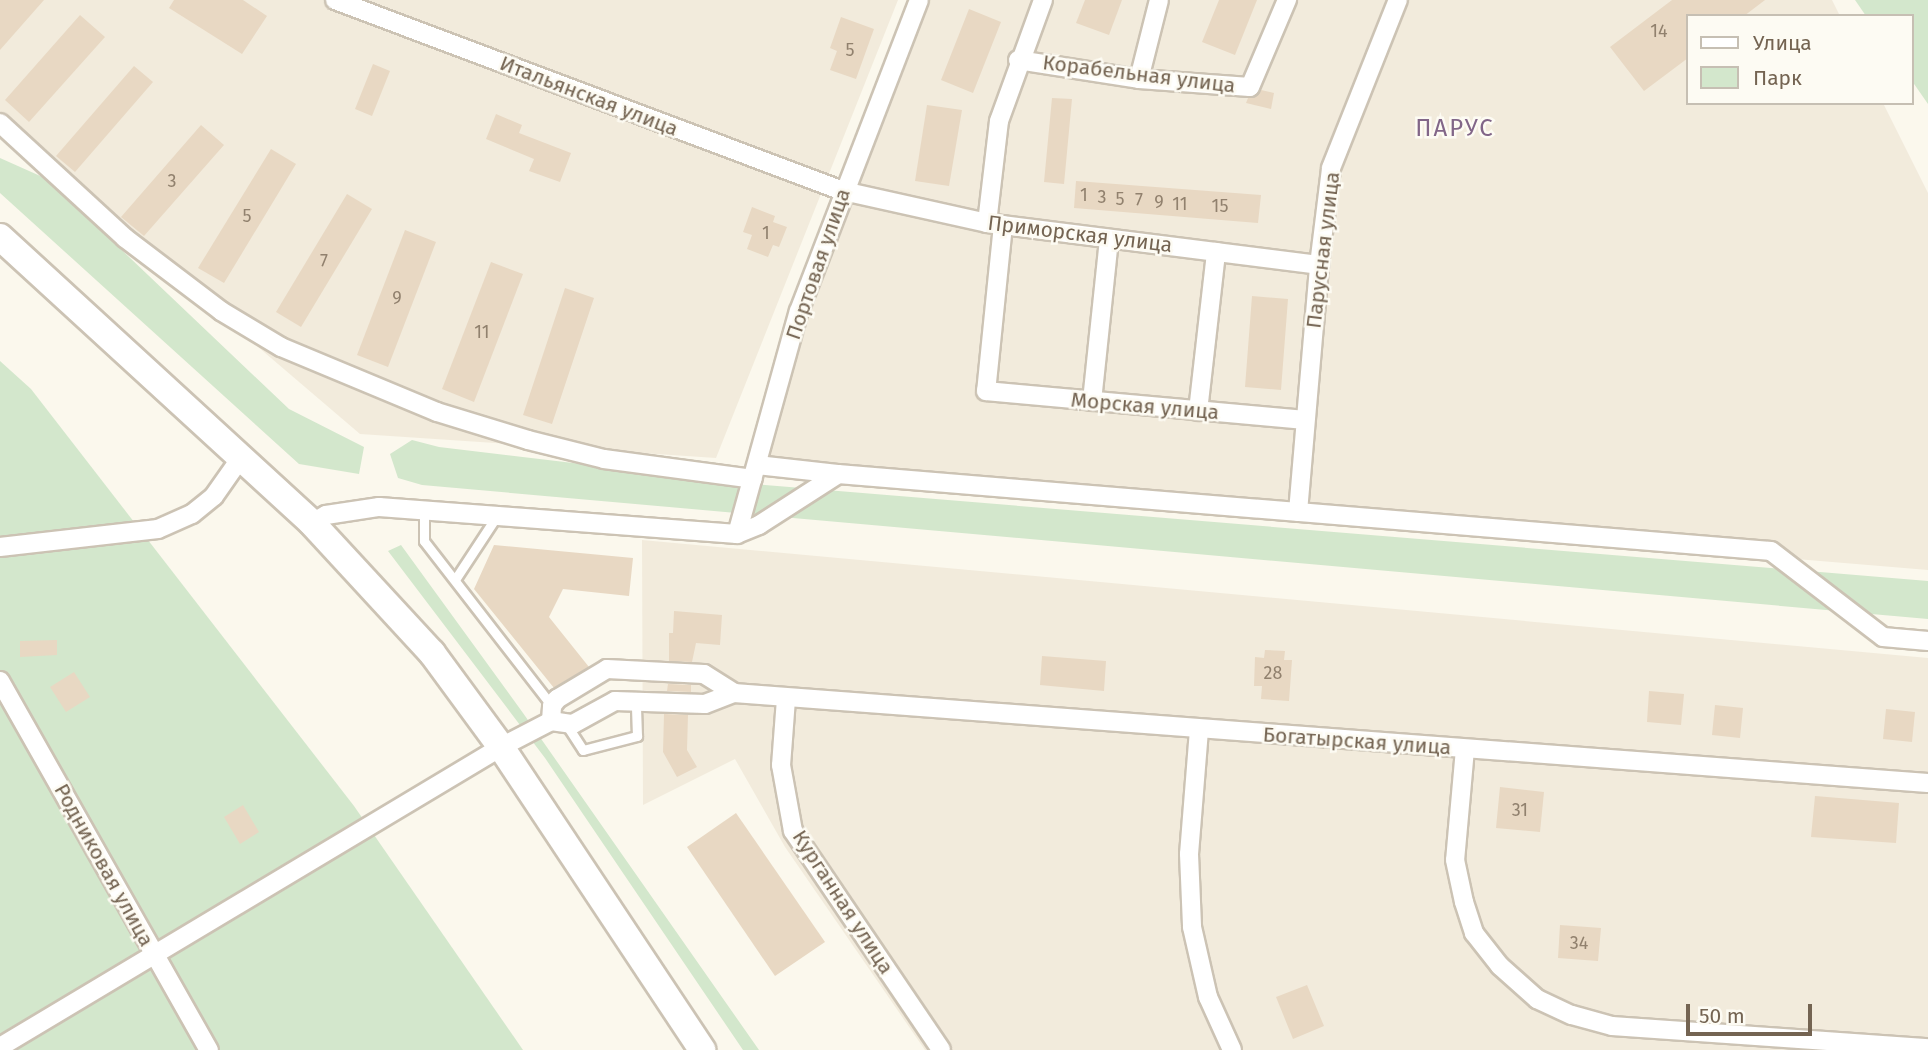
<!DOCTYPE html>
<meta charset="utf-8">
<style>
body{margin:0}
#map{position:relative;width:1928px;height:1050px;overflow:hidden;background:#fbf8ed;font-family:"Fira Sans",sans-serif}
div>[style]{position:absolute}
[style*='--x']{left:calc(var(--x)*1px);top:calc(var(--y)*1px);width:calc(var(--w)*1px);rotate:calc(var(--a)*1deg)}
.residential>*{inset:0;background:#f2ebdc}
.green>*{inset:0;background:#d3e7cc}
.building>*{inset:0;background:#e8d8c3}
.roads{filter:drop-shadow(2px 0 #ccc3b4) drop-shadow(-2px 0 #ccc3b4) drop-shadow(0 2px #ccc3b4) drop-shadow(0 -2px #ccc3b4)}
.lane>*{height:9px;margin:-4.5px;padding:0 4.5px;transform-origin:4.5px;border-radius:4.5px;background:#fff}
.street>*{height:18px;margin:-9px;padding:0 9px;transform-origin:9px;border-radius:9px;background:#fff}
.secondary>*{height:26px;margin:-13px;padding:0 13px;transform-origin:13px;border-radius:13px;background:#fff}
span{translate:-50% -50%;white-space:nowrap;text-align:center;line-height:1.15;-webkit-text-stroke:5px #fdfbf3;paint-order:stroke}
.number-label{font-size:18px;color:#91816e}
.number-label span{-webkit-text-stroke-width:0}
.street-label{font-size:21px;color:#746452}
.quarter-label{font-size:24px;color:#826688;letter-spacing:2px}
.legend{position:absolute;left:1686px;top:14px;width:228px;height:91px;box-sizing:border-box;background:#fdfbf3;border:2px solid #c6bfb3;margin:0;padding:9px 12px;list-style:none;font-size:21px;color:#746452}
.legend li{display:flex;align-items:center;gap:14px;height:35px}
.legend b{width:35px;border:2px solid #c6bfb3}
.scale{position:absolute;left:1686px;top:1004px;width:126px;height:32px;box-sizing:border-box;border:4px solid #746452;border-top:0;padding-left:9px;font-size:21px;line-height:24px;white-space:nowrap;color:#746452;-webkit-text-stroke:5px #fdfbf3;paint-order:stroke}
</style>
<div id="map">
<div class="residential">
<i style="clip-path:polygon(0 0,898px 0,716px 458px,360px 434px,0 127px)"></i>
<i style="clip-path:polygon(926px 0,1832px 0,1840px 16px,1688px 16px,1688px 103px,1883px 103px,1928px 193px,1928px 570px,755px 472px,803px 317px)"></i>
<i style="clip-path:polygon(642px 540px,1928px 658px,1928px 1050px,925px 1050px,785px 847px,735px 759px,643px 805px)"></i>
</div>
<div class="green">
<i style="clip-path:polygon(1855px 0,1928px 0,1928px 104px,1912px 81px,1912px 16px,1866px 16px)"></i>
<i style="clip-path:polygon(0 158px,47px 179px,289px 409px,364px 447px,359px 474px,299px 464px,0 193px)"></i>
<i style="clip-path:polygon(0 361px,31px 389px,354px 806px,523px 1050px,0 1050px)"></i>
<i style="clip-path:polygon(412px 440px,439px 447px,741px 483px,1928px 581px,1928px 619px,422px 485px,398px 478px,390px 454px)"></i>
<i style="clip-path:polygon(401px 545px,523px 713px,759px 1050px,743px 1050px,545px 758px,388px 551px)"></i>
</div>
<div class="building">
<i style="clip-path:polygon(0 0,44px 0,0 50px)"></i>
<i style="clip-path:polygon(174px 0,243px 0,267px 16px,242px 54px,169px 8px)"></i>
<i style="clip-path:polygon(1085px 0,1122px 0,1109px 35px,1076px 23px)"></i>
<i style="clip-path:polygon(1219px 0,1257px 0,1235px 55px,1202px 42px)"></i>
<i style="clip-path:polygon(1672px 0,1765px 0,1744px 16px,1688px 16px,1688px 58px,1644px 91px,1610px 47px)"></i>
<i style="clip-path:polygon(969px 9px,1001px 22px,973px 93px,941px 80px)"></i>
<i style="clip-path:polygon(80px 15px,105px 37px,29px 122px,5px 100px)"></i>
<i style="clip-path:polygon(841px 17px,874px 29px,856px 79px,830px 70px,837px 51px,830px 48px)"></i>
<i style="clip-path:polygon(373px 64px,390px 71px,372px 116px,355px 109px)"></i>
<i style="clip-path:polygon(134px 66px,153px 82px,75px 172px,56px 156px)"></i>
<i style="clip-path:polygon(1261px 90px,1274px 93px,1271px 109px,1246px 103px,1248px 98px,1257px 96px)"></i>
<i style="clip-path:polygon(1052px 98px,1072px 99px,1064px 184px,1044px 182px)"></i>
<i style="clip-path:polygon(927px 105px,962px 110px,949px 186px,915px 181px)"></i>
<i style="clip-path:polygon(496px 114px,522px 125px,519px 133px,571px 153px,560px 182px,529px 171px,534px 159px,486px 139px)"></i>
<i style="clip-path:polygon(201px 125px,224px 145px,144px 236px,121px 217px)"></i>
<i style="clip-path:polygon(271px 149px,296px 164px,224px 283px,198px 268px)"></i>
<i style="clip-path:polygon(1076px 181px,1261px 195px,1258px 223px,1074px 208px)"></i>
<i style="clip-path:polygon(347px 194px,372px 209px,301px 327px,276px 312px)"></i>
<i style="clip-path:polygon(752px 207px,775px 216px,773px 222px,787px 227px,779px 247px,773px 245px,768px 257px,747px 249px,752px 235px,743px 232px)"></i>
<i style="clip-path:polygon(405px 230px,436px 242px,388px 367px,357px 355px)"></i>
<i style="clip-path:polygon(491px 262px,523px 274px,474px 402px,442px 389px)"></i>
<i style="clip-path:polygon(565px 288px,594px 298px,552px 424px,523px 415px)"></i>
<i style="clip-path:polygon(1252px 296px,1288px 299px,1281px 390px,1245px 387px)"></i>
<i style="clip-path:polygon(494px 545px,633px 558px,629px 596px,563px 589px,549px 617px,589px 667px,554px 688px,474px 589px)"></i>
<i style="clip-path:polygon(674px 611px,722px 615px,720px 645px,696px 643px,692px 662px,669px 661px,669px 633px,673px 633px)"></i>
<i style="clip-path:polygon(57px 640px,57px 655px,20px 657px,20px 641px)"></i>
<i style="clip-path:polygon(1265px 650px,1285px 651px,1284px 660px,1292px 660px,1289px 701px,1261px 699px,1262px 686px,1254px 686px,1255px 657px,1264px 658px)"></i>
<i style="clip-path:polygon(1042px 656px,1106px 661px,1104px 691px,1040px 685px)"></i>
<i style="clip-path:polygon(74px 672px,90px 697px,66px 712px,50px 687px)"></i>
<i style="clip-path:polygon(668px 684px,691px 685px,691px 692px,667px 691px)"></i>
<i style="clip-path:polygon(1649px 691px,1684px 694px,1681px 725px,1647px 722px)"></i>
<i style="clip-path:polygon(1715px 705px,1743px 708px,1740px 738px,1712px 735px)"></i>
<i style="clip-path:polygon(1886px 709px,1915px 712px,1912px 742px,1883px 739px)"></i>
<i style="clip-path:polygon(664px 714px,688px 715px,687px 750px,697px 767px,677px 777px,663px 752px)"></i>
<i style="clip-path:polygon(1500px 787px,1544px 792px,1540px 832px,1496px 828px)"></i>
<i style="clip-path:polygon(1815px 796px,1899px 803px,1896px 843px,1811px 837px)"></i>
<i style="clip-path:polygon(243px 805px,259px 832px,240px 844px,224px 817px)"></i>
<i style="clip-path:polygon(736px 813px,825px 942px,775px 976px,687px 847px)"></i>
<i style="clip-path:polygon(1560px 925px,1601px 928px,1598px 961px,1558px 958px)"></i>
<i style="clip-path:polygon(1307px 985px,1324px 1026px,1293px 1039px,1276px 997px)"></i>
</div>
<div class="roads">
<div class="lane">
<i style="--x:424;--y:511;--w:30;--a:90"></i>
<i style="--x:424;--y:541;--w:209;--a:52.2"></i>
<i style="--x:456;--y:578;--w:73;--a:-56.7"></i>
<i style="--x:566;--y:724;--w:31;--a:57"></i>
<i style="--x:583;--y:750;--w:56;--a:-14.5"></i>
<i style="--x:637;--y:736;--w:35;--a:-92"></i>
</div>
<div class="street">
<i style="--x:335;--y:0;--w:543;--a:20.61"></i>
<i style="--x:843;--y:191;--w:148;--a:12.5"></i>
<i style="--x:987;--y:223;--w:335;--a:7.2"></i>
<i style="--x:1018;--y:60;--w:122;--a:8.9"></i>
<i style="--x:1139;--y:79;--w:111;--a:4.1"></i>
<i style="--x:1250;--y:87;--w:95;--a:-67"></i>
<i style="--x:1139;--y:79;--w:81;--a:-75.8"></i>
<i style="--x:0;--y:123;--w:170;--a:42.6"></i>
<i style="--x:125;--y:238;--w:121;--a:37.2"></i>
<i style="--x:221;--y:311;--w:70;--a:31"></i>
<i style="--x:281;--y:347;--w:169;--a:22.6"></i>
<i style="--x:437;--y:412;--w:95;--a:17.1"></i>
<i style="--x:528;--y:440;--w:78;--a:14"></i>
<i style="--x:604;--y:459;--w:150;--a:7.6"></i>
<i style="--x:987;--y:223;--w:103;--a:-83.3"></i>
<i style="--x:999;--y:121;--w:129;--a:-70"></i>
<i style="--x:1003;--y:225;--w:167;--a:95.8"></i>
<i style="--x:986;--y:391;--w:320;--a:5.2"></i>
<i style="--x:1092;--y:401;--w:163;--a:-84"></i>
<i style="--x:1198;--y:411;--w:160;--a:-83.5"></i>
<i style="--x:757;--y:465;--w:81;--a:6.3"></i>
<i style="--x:1298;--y:512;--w:248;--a:-85.1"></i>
<i style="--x:1319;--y:265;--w:98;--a:-82.9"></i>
<i style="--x:1331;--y:168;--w:181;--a:-68.3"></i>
<i style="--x:312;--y:523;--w:16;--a:-30"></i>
<i style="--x:326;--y:515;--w:54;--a:-8.6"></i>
<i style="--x:379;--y:507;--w:359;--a:4.3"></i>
<i style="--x:737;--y:534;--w:24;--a:-22"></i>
<i style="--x:759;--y:525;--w:94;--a:-32.8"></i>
<i style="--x:838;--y:474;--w:936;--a:4.72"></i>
<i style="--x:1771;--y:551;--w:141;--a:37.5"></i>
<i style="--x:1883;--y:637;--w:45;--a:5.1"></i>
<i style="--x:737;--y:534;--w:231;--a:-74.5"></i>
<i style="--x:799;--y:311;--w:333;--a:-68.9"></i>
<i style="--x:0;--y:547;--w:159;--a:-6.5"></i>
<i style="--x:158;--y:529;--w:37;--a:-24"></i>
<i style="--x:192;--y:514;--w:28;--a:-39"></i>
<i style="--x:214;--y:496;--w:45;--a:-54.9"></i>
<i style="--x:0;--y:681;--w:424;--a:60.5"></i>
<i style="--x:786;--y:699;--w:66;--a:94.3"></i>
<i style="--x:781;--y:765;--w:67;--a:79.7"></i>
<i style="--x:793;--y:831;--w:264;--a:55.9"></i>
<i style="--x:551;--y:721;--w:15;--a:-86"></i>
<i style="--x:552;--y:706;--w:9;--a:-54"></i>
<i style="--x:557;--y:699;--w:58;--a:-31"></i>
<i style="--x:607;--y:669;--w:97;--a:3"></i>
<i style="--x:704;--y:674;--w:36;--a:32"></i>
<i style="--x:1199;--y:730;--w:124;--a:94.6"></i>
<i style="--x:1189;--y:854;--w:73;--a:87.6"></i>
<i style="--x:1192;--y:927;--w:72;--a:77.1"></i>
<i style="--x:1208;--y:997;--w:58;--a:65.6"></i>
<i style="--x:1465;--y:749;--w:111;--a:95.1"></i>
<i style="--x:1455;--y:860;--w:43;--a:77.9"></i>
<i style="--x:1464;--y:902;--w:33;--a:72"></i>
<i style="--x:1474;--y:933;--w:42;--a:51.8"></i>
<i style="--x:1500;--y:966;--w:50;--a:41.7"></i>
<i style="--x:1537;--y:999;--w:38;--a:25"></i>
<i style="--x:1572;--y:1015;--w:41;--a:15.4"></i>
<i style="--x:1612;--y:1026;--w:317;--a:4"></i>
<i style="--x:0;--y:1047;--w:584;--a:-30.91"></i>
<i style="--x:501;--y:747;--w:56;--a:-27.5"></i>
<i style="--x:551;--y:721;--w:22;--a:8"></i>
<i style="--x:573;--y:724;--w:48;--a:-28.7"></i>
<i style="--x:615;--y:701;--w:90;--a:1.9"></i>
<i style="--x:705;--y:704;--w:31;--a:-21"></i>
<i style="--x:734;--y:693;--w:1197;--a:4.31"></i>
</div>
<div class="secondary">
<i style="--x:0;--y:237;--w:423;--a:42.5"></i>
<i style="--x:312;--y:523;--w:177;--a:47.3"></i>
<i style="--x:432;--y:653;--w:117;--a:53.7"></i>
<i style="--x:501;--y:747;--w:364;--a:56.4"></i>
</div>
</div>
<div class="number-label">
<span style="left:1659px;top:31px">14</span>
<span style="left:850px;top:50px">5</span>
<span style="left:172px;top:181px">3</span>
<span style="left:1084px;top:195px">1</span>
<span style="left:1102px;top:197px">3</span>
<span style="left:1120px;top:199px">5</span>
<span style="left:1139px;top:200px">7</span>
<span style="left:1159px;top:202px">9</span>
<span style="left:1180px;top:204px">11</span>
<span style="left:1220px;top:206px">15</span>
<span style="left:247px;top:216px">5</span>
<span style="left:766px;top:233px">1</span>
<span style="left:324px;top:261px">7</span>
<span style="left:397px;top:298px">9</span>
<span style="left:482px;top:332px">11</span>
<span style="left:1273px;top:673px">28</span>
<span style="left:1520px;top:810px">31</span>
<span style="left:1579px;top:943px">34</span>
</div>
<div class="street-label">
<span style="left:1139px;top:74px;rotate:7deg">Корабельная улица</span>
<span style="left:589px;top:96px;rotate:21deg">Итальянская улица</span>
<span style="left:1080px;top:234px;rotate:7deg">Приморская улица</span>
<span style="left:1323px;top:250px;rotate:-83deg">Парусная улица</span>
<span style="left:818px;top:264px;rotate:-71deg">Портовая улица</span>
<span style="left:1145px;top:406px;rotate:5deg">Морская улица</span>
<span style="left:1357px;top:741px;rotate:4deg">Богатырская улица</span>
<span style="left:104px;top:865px;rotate:61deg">Родниковая улица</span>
<span style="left:843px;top:902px;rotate:57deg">Курганная улица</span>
</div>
<div class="quarter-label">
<span style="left:1455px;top:129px">ПАРУС</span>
</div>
<ul class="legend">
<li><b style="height:9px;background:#fff"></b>Улица</li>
<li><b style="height:19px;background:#d3e7cc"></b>Парк</li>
</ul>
<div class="scale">50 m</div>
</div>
